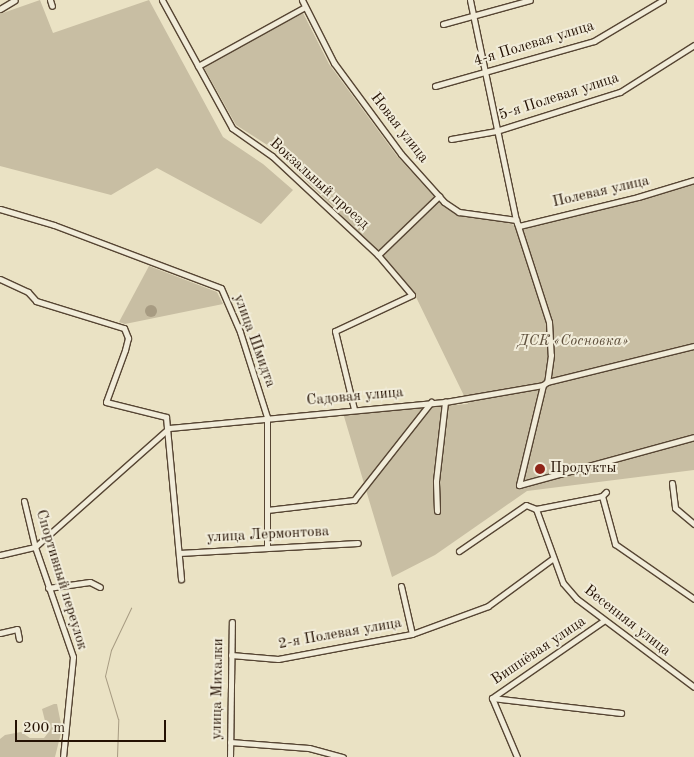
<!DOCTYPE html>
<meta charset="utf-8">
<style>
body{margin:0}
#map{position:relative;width:694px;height:757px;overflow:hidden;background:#eae2c4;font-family:"Old Standard TT",serif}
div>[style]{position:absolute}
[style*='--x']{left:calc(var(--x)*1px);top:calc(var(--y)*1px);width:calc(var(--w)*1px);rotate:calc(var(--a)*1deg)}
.green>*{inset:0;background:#c8bea3}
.water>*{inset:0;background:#a79b82}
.round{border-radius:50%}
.stream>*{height:1px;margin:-0.5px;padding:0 0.5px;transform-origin:0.5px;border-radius:0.5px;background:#a79b82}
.roads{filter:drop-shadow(1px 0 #564533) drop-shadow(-1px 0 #564533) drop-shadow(0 1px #564533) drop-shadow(0 -1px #564533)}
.minor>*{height:5px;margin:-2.5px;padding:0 2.5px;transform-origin:2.5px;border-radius:2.5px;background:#f1ecd9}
.dots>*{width:14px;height:14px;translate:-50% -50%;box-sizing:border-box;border:2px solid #f1ecd9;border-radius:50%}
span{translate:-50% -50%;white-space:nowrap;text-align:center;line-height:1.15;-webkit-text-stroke:4px #f1ecd9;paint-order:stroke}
.street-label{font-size:15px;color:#241103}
.park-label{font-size:15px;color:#5d4e3b;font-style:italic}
.poi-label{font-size:15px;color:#241103}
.left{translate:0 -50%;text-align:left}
.scale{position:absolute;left:15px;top:720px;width:151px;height:22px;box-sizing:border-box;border:2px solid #241103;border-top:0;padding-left:6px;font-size:15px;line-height:18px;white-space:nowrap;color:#241103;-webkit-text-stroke:4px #f1ecd9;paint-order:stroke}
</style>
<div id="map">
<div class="green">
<i style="clip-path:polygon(40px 0,53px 33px,149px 0,223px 137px,263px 164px,293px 190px,261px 224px,157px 168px,111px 195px,0 166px,0 14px)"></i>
<i style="clip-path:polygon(303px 13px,329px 64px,397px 156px,441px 204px,457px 215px,509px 222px,520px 230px,694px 183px,694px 470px,527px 491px,435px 555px,392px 577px,343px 413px,468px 404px,416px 297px,381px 254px,275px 150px,236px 125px,203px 66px)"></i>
<i style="clip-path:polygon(149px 266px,217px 292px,223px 304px,125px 324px,119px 322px)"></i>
<i style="clip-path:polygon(54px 704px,57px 704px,62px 729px,55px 757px,0 757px,0 739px,5px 735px,21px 732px,30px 738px,44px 738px,48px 733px,42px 709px)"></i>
</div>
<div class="water">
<i class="round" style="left:145px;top:305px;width:12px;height:12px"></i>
</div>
<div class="stream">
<i style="--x:117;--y:757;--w:38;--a:-88"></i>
<i style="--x:118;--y:719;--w:45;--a:-106.8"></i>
<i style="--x:105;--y:676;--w:27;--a:-77"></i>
<i style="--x:111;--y:650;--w:47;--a:-64.5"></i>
</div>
<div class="roads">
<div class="minor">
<i style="--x:50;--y:0;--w:6;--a:72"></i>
<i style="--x:162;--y:0;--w:146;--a:61.3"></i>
<i style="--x:232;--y:128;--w:49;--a:35"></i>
<i style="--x:272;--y:156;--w:145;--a:43"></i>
<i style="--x:378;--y:255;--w:52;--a:49.6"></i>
<i style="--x:412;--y:295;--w:85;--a:154.9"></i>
<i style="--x:335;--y:331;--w:80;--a:76.3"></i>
<i style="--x:302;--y:0;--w:71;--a:63.1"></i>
<i style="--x:334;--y:63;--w:113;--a:53.6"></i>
<i style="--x:401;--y:154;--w:64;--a:48.1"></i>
<i style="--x:444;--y:202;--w:18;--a:34"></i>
<i style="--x:459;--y:212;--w:58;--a:8"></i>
<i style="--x:470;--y:0;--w:225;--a:78.2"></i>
<i style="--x:516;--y:220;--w:107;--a:72.1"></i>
<i style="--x:549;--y:322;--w:33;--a:87"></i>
<i style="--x:551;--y:355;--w:27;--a:98"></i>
<i style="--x:547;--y:382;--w:5;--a:143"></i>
<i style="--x:543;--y:385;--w:103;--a:103.5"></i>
<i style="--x:519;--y:485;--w:181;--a:-15.3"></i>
<i style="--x:0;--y:9;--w:17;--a:-31"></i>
<i style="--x:443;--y:24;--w:90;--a:-15.4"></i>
<i style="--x:198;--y:66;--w:122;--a:-28.9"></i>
<i style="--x:435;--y:86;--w:165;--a:-15.8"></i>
<i style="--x:594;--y:41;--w:80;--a:-30.7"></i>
<i style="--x:451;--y:139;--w:46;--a:-10.1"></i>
<i style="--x:496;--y:131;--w:130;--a:-17.5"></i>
<i style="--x:620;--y:92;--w:88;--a:-32.4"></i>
<i style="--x:0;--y:209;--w:56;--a:16.5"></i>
<i style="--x:54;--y:225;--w:178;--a:20.7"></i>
<i style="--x:221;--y:288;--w:48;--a:66.6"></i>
<i style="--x:240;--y:332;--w:89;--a:72.4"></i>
<i style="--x:267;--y:417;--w:130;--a:90"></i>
<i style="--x:517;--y:223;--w:4;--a:56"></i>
<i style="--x:519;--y:226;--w:122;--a:-13.7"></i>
<i style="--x:638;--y:197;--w:59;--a:-16.9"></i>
<i style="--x:378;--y:255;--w:85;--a:-44"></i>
<i style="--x:0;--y:279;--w:31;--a:25"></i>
<i style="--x:28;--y:292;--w:12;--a:48"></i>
<i style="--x:36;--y:301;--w:92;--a:17.1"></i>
<i style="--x:124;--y:328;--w:11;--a:68"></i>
<i style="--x:128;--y:338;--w:12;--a:104"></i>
<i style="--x:125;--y:350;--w:55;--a:110.1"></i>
<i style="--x:106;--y:402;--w:62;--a:14"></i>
<i style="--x:166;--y:417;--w:163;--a:84.7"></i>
<i style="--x:547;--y:382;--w:151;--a:-13.8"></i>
<i style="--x:169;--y:428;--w:277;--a:-5.4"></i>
<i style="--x:445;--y:402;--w:99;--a:-9.8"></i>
<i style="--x:672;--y:483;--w:25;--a:83"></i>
<i style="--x:675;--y:508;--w:25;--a:40"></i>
<i style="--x:606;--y:492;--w:6;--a:135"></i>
<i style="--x:602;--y:496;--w:50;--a:74.8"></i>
<i style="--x:615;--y:544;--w:96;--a:34.8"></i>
<i style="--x:24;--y:501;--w:47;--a:76.6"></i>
<i style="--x:35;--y:547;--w:116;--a:70.9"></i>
<i style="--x:73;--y:657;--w:100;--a:95.7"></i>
<i style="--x:536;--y:509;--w:79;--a:70"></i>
<i style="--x:563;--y:583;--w:21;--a:49"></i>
<i style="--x:577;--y:599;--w:146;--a:36.9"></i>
<i style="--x:536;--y:509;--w:67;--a:-11.1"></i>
<i style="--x:267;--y:510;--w:88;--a:-6.6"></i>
<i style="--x:354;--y:500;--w:125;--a:-51.8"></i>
<i style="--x:437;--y:511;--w:30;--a:-92"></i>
<i style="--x:436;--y:481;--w:80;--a:-83.5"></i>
<i style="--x:459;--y:551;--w:81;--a:-34.5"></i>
<i style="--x:526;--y:505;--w:11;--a:22"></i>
<i style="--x:179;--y:553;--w:179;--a:-3.2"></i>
<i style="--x:0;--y:555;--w:36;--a:-13"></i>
<i style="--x:35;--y:547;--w:179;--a:-41.6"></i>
<i style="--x:401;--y:586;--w:49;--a:77.1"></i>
<i style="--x:48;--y:588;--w:42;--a:-8.1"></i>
<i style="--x:90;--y:582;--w:11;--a:27"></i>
<i style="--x:0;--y:633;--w:17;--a:-13"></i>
<i style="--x:17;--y:629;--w:10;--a:79"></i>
<i style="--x:231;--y:655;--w:47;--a:4.9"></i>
<i style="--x:278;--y:659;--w:136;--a:-10.6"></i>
<i style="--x:412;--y:634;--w:81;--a:-20.2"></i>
<i style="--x:488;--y:606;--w:79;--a:-36.3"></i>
<i style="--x:492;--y:698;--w:130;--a:6.6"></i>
<i style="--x:230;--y:742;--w:79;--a:4.3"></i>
<i style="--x:309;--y:748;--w:35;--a:15"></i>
<i style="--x:230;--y:757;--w:135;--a:-89.2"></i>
<i style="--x:517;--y:757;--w:64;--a:-113"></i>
<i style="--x:492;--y:698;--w:135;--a:-34.7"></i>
</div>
</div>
<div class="dots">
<i style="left:540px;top:469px;background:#8f2418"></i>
</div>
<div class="street-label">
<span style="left:534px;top:44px;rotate:-17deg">4-я Полевая улица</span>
<span style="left:559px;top:97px;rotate:-18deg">5-я Полевая улица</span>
<span style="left:399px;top:128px;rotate:52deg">Новая улица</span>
<span style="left:319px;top:184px;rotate:42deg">Вокзальный проезд</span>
<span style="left:601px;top:192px;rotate:-13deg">Полевая улица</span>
<span style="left:254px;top:341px;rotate:70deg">улица Шмидта</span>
<span style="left:355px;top:397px;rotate:-5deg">Садовая улица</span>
<span style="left:268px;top:535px;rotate:-3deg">улица Лермонтова</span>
<span style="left:61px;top:580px;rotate:73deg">Спортивный переулок</span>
<span style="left:627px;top:621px;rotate:38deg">Весенняя улица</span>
<span style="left:340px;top:634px;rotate:-10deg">2-я Полевая улица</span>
<span style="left:539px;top:651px;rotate:-34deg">Вишнёвая улица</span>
<span style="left:218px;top:689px;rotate:-89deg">улица Михалки</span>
</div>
<div class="park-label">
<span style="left:573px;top:342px">ДСК «Сосновка»</span>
</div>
<div class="poi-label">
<span class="left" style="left:550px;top:469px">Продукты</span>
</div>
<div class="scale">200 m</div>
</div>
